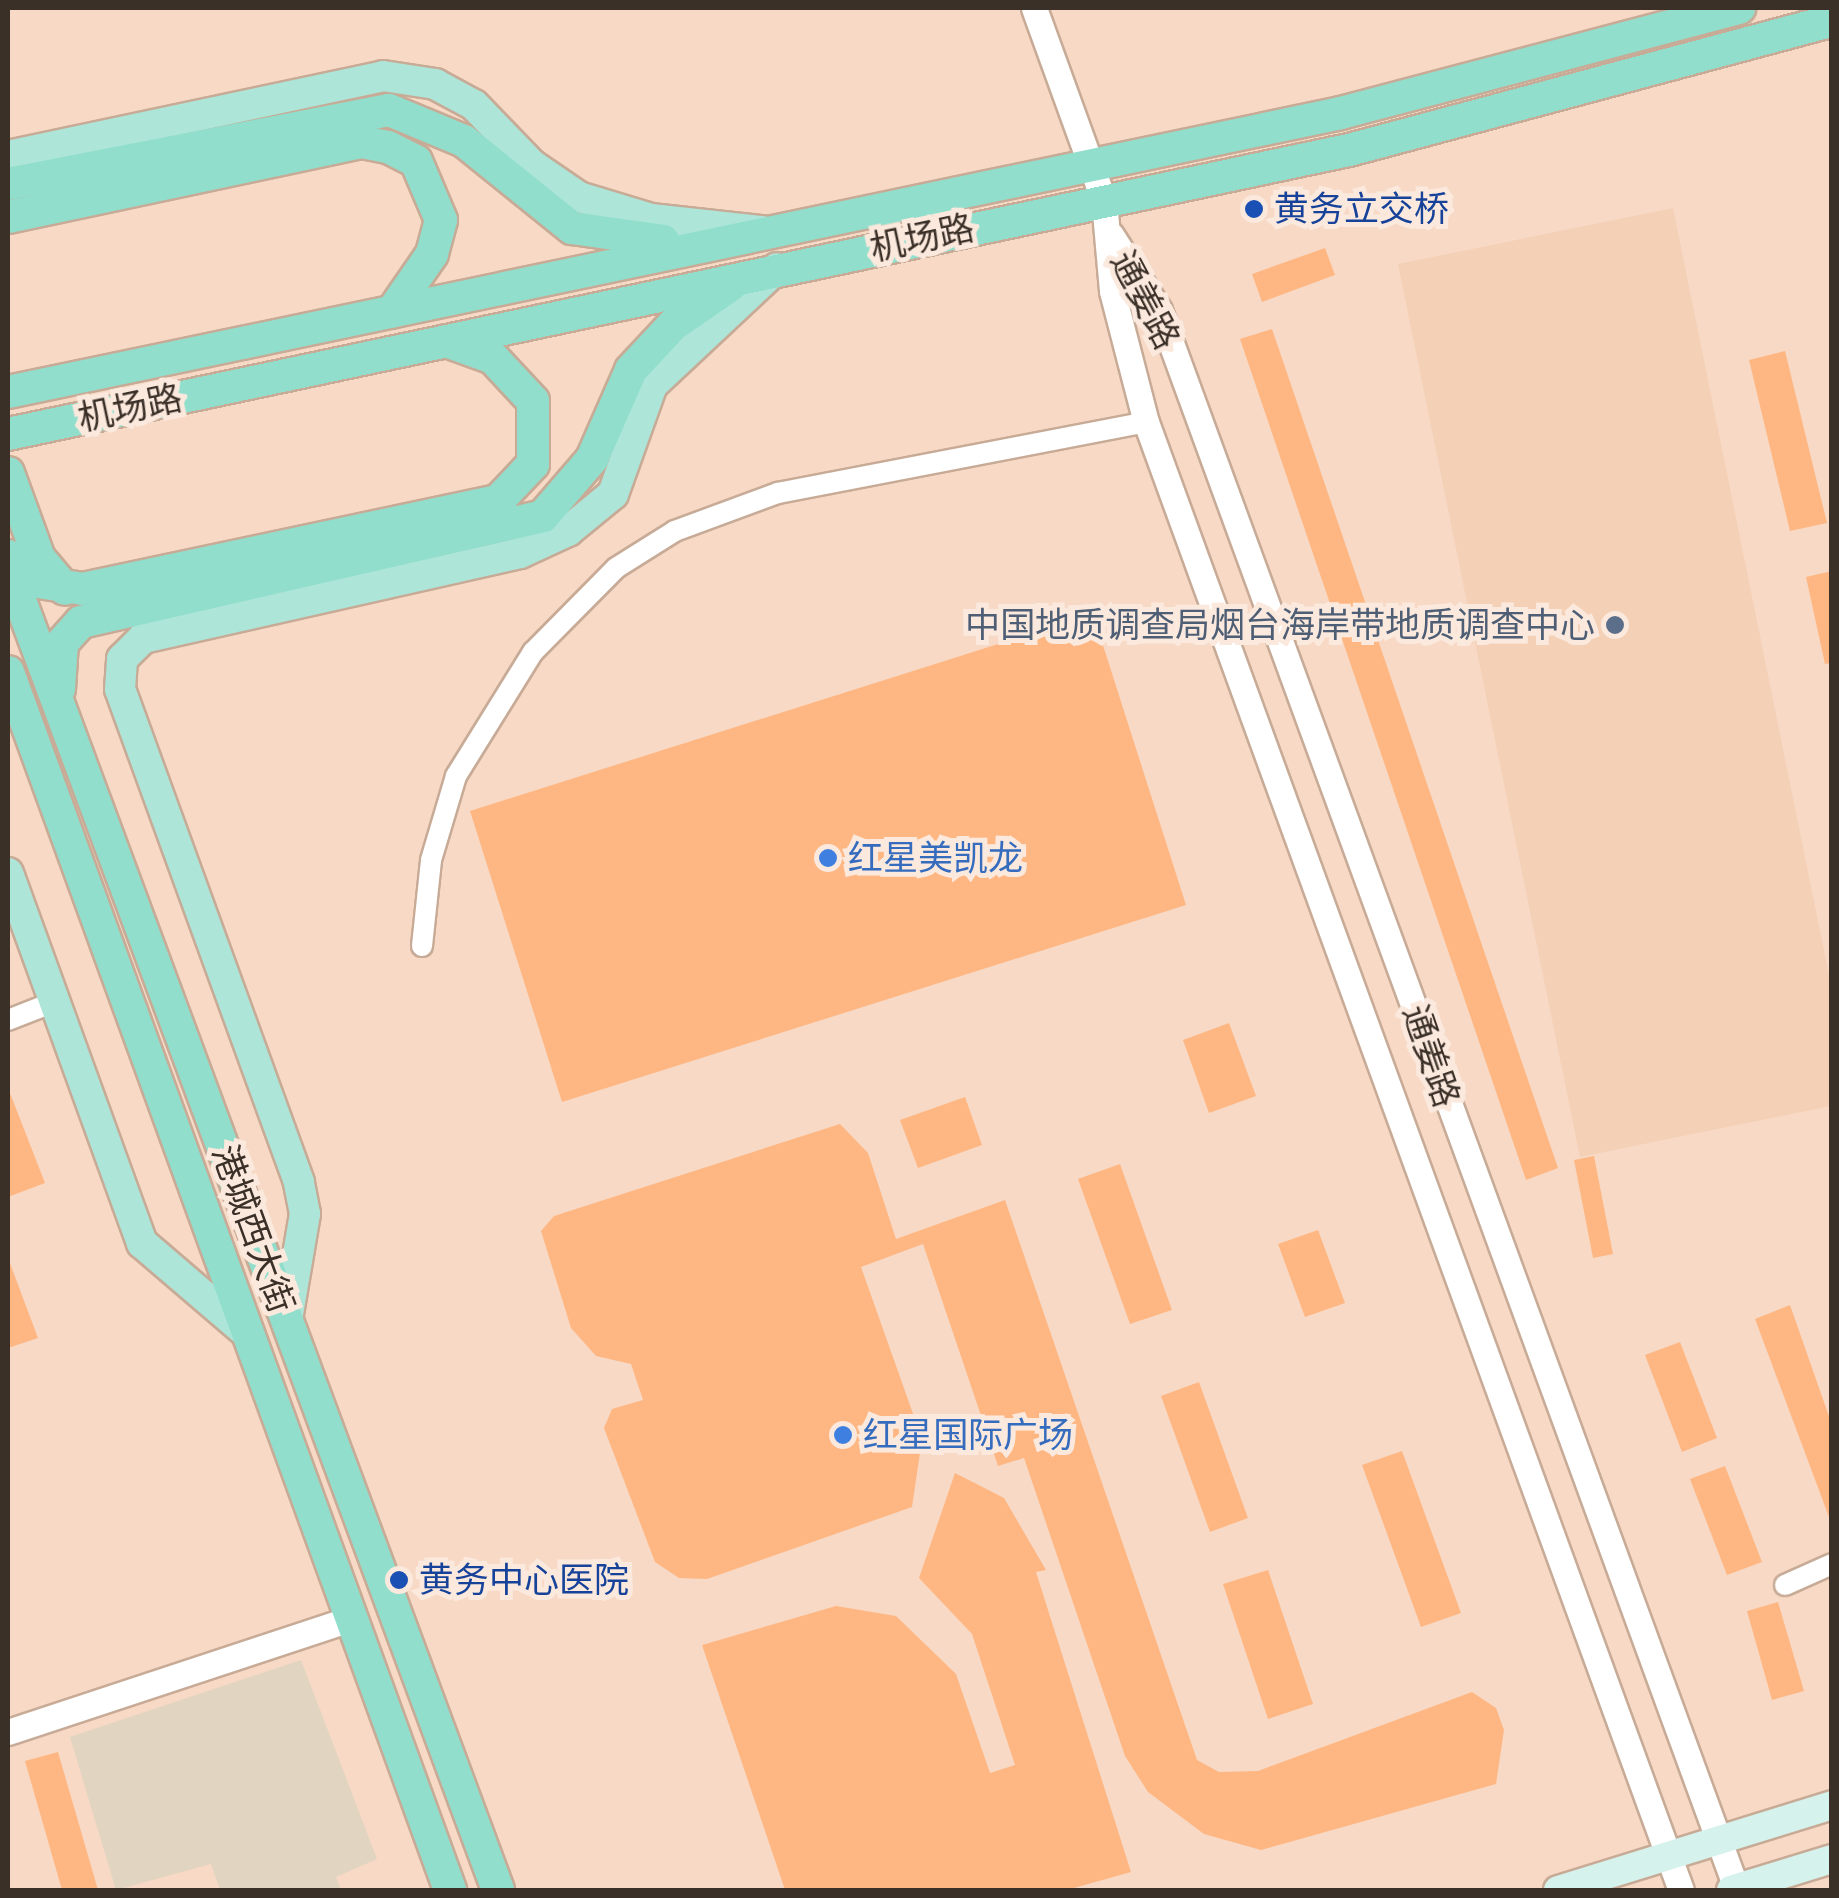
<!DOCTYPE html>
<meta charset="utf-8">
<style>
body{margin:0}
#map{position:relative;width:1839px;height:1898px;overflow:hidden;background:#f7d9c5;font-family:"DejaVu Sans","Noto Sans SC",sans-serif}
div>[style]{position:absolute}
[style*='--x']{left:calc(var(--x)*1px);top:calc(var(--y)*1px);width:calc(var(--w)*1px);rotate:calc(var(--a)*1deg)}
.built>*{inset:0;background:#f4d0b6}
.industrial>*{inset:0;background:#e1d4c0}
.building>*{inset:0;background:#feb783}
.roads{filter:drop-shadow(2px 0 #c7ab97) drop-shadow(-2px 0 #c7ab97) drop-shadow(0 2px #c7ab97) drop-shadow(0 -2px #c7ab97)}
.minor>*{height:20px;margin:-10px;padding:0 10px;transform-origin:10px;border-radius:10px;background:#fff}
.tertiary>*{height:25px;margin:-12.5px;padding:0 12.5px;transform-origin:12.5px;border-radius:12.5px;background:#fff}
.secondary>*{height:28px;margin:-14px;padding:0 14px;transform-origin:14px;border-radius:14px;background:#d6f2ec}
.primary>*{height:30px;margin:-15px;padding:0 15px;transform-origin:15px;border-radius:15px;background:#ade6d9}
.trunk>*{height:32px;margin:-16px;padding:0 16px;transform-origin:16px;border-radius:16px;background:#92decc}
.dots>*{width:28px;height:28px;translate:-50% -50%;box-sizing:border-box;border:5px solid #fbe9dd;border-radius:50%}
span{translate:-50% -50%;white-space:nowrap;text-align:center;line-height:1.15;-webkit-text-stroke:10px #fbe9dd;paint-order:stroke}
.transit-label{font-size:35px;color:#164399}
.left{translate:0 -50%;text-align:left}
.street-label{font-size:35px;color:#3b3028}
.service-label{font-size:35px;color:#4e5e75}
.right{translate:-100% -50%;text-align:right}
.shop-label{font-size:35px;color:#366cbe}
.frame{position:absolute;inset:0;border:10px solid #3b3028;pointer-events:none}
</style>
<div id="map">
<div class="built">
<i style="clip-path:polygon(1673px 208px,1831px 985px,1831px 1106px,1580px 1157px,1398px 264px)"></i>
</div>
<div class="industrial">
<i style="clip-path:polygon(301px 1660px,377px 1859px,336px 1877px,341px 1890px,220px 1890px,211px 1864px,116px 1890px,70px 1737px)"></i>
</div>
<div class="building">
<i style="clip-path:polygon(1325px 248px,1335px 275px,1262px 302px,1252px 274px)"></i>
<i style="clip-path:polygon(1272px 329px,1558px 1168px,1526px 1180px,1240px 339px)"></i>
<i style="clip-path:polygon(1785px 351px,1827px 523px,1790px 531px,1749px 360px)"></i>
<i style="clip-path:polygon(1832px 571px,1832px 663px,1825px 664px,1806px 577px)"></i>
<i style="clip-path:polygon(1093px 614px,1186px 905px,562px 1102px,470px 811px)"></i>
<i style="clip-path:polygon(1229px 1023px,1256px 1096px,1209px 1113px,1183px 1040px)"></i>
<i style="clip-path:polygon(8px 1088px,45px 1183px,8px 1197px)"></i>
<i style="clip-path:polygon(965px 1097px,982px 1145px,918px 1168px,900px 1120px)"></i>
<i style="clip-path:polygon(840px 1124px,868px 1153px,896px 1239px,1005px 1200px,1197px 1760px,1219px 1772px,1258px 1771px,1472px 1692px,1496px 1708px,1504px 1730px,1496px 1784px,1261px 1850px,1204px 1834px,1148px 1792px,1125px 1756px,1024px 1458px,998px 1466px,923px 1244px,861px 1267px,922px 1439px,912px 1507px,707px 1579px,679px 1578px,655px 1562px,604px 1428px,612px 1409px,643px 1400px,631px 1364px,596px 1356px,571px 1328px,541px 1231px,554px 1216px)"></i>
<i style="clip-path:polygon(1594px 1156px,1613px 1254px,1593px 1258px,1574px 1160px)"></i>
<i style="clip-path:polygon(1120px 1164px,1172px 1310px,1130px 1324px,1078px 1179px)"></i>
<i style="clip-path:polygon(1318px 1230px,1345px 1303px,1305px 1317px,1278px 1244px)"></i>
<i style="clip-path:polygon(8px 1258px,38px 1338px,8px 1348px)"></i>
<i style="clip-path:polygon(1790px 1305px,1832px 1425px,1832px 1525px,1755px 1319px)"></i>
<i style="clip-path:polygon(1680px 1342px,1717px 1438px,1682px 1452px,1645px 1355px)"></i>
<i style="clip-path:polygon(1199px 1382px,1248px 1518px,1210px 1532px,1161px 1396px)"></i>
<i style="clip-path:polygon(1402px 1451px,1461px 1613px,1421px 1627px,1362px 1465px)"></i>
<i style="clip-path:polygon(1725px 1466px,1762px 1562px,1727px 1575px,1690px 1479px)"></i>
<i style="clip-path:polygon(955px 1473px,1004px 1498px,1046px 1570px,1036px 1572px,1131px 1872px,1067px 1890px,785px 1890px,702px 1645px,836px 1606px,896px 1616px,956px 1674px,990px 1773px,1015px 1765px,972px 1634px,919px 1578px)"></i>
<i style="clip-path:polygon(1268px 1570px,1313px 1704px,1268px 1719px,1223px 1584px)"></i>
<i style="clip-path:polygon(1778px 1602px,1804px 1691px,1772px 1700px,1747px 1611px)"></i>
<i style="clip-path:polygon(58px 1752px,98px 1890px,62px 1890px,25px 1761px)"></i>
</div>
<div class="roads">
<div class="minor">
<i style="--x:422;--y:946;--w:86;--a:-84"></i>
<i style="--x:431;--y:860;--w:88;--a:-73.4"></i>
<i style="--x:456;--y:776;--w:146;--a:-58.2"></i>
<i style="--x:533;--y:652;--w:118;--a:-45.3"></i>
<i style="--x:616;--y:568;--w:70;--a:-32.1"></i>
<i style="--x:675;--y:531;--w:110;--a:-20.3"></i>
<i style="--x:778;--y:493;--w:375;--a:-10.9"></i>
<i style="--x:8;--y:1020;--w:49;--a:-21.4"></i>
<i style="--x:1785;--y:1585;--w:51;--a:-24.1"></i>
</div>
<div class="tertiary">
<i style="--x:1034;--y:8;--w:205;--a:70.1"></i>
<i style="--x:1104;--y:201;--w:90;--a:84.9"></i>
<i style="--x:1112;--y:291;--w:135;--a:75.5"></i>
<i style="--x:1146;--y:422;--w:1562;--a:69.98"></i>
<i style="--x:1111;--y:235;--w:89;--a:57.4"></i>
<i style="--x:1159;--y:310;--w:1682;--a:69.91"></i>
<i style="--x:8;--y:1732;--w:360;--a:-18.3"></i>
</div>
<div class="secondary">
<i style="--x:1558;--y:1890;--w:287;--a:-17.2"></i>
<i style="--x:1731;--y:1890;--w:106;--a:-17.1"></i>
</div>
<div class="primary">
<i style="--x:8;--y:156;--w:383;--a:-12"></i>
<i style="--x:383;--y:76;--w:53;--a:8.7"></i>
<i style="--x:435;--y:84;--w:44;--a:28.3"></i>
<i style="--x:474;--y:105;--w:83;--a:46"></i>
<i style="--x:532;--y:165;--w:57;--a:34.2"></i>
<i style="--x:579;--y:197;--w:75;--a:17"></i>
<i style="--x:651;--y:219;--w:112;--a:6.2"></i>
<i style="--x:8;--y:873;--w:394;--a:70.1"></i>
<i style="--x:142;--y:1243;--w:137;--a:40.6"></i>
<i style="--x:287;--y:1320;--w:108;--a:-80.4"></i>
<i style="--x:305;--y:1214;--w:33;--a:-101"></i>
<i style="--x:299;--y:1182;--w:524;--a:-109.96"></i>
<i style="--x:120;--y:689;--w:30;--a:-86"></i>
<i style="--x:122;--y:659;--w:30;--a:-45"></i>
<i style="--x:143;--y:638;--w:386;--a:-12.7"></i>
<i style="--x:520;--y:553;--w:53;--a:-24.6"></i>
<i style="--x:568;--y:531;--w:58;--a:-39.4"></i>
<i style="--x:613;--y:494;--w:116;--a:-70.3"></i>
<i style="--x:652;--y:385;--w:171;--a:-43.1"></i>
</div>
<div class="trunk">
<i style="--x:8;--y:184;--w:388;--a:-11"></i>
<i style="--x:389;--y:110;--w:81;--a:22.5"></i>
<i style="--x:464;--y:141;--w:139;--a:38.9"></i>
<i style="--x:572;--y:228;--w:92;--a:8.1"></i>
<i style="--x:8;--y:217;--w:362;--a:-12"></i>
<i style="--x:362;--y:142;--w:26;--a:11"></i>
<i style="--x:388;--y:147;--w:31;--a:27"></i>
<i style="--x:416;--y:161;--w:64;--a:67"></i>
<i style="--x:441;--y:220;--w:35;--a:105"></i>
<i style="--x:432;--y:254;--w:70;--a:124.6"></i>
<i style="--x:8;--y:392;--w:1362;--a:-11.82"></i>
<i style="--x:1341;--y:113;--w:412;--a:-14.8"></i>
<i style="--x:8;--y:434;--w:1371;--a:-11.96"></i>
<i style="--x:1349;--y:150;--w:500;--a:-15"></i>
<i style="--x:8;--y:473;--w:90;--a:70"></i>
<i style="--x:39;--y:558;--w:40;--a:50"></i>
<i style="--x:8;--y:556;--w:35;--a:46"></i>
<i style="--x:32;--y:581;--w:52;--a:8.9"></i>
<i style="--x:83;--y:589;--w:424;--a:-12"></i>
<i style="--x:498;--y:501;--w:51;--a:-46.6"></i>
<i style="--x:533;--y:464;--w:63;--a:-90"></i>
<i style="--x:533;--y:401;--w:59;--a:-132.9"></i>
<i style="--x:493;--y:358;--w:50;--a:-160.1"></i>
<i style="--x:8;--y:568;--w:1410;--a:69.66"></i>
<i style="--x:8;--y:672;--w:1296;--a:70.05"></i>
<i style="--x:59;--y:689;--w:46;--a:-86.3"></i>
<i style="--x:62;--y:643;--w:28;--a:-48"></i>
<i style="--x:81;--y:622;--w:474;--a:-12.9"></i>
<i style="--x:543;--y:516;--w:75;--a:-49.3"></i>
<i style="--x:592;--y:459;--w:97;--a:-66.3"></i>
<i style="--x:631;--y:370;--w:62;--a:-47"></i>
<i style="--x:673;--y:325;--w:70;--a:-34.6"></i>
</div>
</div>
<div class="dots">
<i style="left:1254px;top:209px;background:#1a4fb4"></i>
<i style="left:1615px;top:625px;background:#5c6f8a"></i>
<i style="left:828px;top:858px;background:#3f7fe0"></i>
<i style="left:843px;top:1435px;background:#3f7fe0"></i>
<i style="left:399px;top:1580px;background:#1a4fb4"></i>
</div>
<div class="transit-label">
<span class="left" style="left:1274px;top:209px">黄务立交桥</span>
<span class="left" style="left:419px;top:1580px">黄务中心医院</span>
</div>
<div class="street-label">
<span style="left:922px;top:238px;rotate:-12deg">机场路</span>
<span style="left:1145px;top:300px;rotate:62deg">通姜路</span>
<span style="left:130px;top:408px;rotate:-12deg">机场路</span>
<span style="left:1431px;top:1056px;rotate:71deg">通姜路</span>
<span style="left:253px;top:1229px;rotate:70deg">港城西大街</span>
</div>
<div class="service-label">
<span class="right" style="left:1595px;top:625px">中国地质调查局烟台海岸带地质调查中心</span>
</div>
<div class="shop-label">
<span class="left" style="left:848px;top:858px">红星美凯龙</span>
<span class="left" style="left:863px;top:1435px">红星国际广场</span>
</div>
<div class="frame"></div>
</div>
